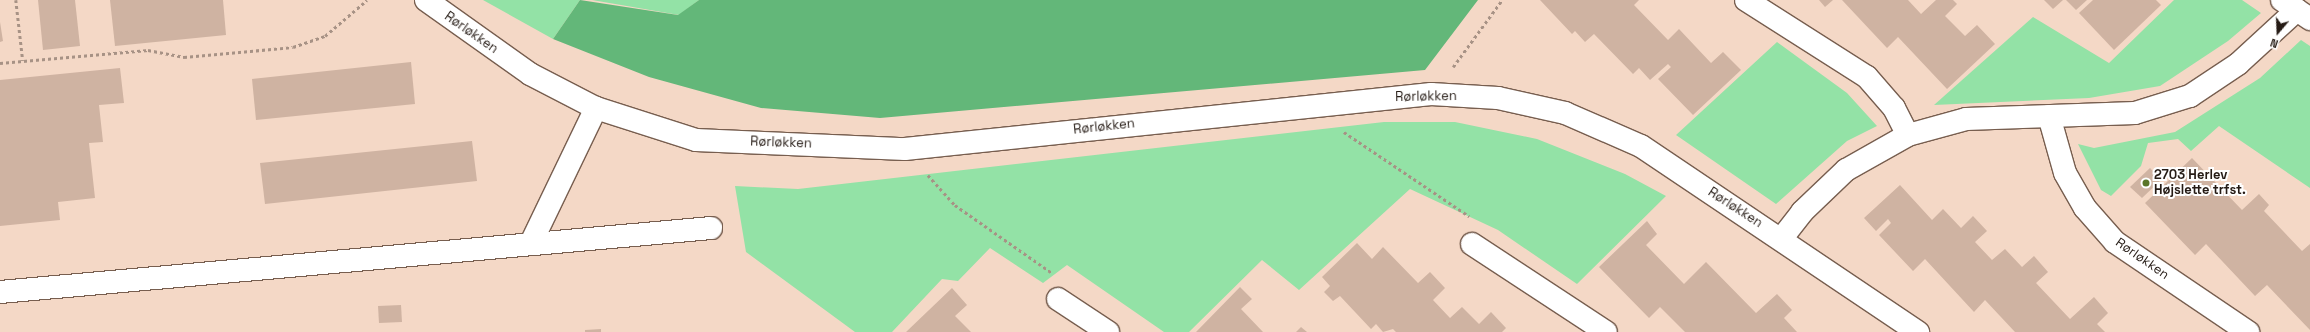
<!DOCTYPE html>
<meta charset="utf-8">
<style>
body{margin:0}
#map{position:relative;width:2310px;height:332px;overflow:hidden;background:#f4d8c6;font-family:"Space Grotesk",sans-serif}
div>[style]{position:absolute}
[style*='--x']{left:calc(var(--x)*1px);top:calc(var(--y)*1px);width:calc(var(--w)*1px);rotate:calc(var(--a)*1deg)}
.green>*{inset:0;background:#93e2a6}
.forest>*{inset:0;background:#63b779}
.building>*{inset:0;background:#cfb3a2}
.path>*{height:2.5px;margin-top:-1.25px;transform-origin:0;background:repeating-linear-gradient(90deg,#a79285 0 3px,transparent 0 6px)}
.roads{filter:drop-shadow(1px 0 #775e4f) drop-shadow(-1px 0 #775e4f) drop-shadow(0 1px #775e4f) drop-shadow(0 -1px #775e4f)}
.minor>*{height:22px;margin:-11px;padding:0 11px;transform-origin:11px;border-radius:11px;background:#fff}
.dots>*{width:11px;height:11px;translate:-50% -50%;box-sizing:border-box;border:2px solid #fff;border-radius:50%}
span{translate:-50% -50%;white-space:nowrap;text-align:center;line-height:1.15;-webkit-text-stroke:4px #fff;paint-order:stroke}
.street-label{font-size:13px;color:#251b15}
.poi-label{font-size:13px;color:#251b15;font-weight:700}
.left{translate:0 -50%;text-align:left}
.north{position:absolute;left:2258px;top:12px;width:40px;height:40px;-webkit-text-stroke:3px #fff;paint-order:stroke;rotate:199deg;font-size:11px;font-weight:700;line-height:16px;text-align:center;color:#251b15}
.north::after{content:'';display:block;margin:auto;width:14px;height:18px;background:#251b15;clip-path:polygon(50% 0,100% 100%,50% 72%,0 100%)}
</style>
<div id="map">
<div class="green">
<i style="clip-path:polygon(483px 0,580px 0,553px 39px)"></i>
<i style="clip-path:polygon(592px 0,699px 0,679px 15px)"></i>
<i style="clip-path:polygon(2174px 0,2242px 0,2261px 13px,2228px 41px,2160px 86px,2089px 98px,1934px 105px,2033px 17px,2109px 63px)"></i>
<i style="clip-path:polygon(2301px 40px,2310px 46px,2310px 188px,2219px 126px,2191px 151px,2178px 139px,2148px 143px,2141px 166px,2111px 196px,2101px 190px,2078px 144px,2094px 148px,2175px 132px,2260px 78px)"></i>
<i style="clip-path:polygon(1777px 42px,1847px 93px,1877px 126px,1847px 141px,1776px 204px,1676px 135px)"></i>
<i style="clip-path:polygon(1384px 122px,1455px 122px,1537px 139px,1625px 174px,1666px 196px,1577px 284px,1498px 230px,1410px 189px,1299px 290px,1262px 260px,1189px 332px,1164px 332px,1067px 265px,1043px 283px,990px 248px,958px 281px,942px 279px,892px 332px,855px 332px,746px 252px,735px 186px,798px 189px)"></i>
</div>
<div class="forest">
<i style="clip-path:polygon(580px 0,678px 15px,699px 0,1478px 0,1425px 70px,880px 118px,761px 108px,649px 77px,553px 39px)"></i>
</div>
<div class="building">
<i style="clip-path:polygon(38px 0,75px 0,80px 46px,43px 50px)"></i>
<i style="clip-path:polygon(110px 0,223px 0,226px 35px,115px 46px)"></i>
<i style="clip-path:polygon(1540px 0,1639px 0,1634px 5px,1668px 40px,1679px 29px,1711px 63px,1723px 52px,1741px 70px,1693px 115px,1658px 79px,1671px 67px,1668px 64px,1650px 80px,1639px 68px,1633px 74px,1594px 34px,1585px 42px,1575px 31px,1572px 34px)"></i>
<i style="clip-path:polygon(1819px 0,1833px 0,1825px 7px)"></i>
<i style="clip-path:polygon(1842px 0,1908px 0,1921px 14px,1936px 0,1953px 0,1957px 4px,1945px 16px,1965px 36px,1977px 25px,1995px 44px,1947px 89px,1898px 37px,1887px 48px)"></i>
<i style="clip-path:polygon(2044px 0,2063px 0,2053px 9px)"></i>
<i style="clip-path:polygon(2066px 0,2087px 0,2076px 10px)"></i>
<i style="clip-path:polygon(2093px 0,2156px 0,2161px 5px,2114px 50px,2079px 13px)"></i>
<i style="clip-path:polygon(0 22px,3px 41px,0 42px)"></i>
<i style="clip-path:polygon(411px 62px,415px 104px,256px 120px,252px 79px)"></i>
<i style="clip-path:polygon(120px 68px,124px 103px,99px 105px,103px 142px,89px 143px,95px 198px,58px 202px,60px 220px,0 226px,0 80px)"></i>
<i style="clip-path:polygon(472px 141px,477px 181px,265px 204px,260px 163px)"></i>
<i style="clip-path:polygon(2192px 158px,2242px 210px,2259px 194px,2269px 205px,2264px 211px,2302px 251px,2310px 244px,2310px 330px,2267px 285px,2255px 296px,2206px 244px,2195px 255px,2145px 203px)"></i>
<i style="clip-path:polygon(2150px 168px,2161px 180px,2142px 198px,2130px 187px)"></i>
<i style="clip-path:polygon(1900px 185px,1932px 220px,1943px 209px,1961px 228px,1973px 216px,1987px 231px,1975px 242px,1992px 260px,2005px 249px,2022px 267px,2034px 256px,2048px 272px,2036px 283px,2070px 319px,2094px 297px,2108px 313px,2097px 324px,2105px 332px,2015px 332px,1985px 300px,1974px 312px,1925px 259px,1913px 271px,1879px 235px,1891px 223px,1888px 219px,1876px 231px,1864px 218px)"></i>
<i style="clip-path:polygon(1647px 221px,1657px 234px,1646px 245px,1684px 284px,1706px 262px,1756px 313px,1777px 294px,1792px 310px,1784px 318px,1797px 332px,1685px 332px,1660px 307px,1649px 318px,1599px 267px)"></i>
<i style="clip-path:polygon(1357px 243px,1372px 259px,1383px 247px,1418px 283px,1430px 272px,1445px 288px,1433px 300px,1450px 318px,1462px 307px,1479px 324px,1491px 312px,1506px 328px,1502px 332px,1396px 332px,1393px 329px,1383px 332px,1376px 324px,1371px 329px,1340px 296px,1333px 301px,1324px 292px,1330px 286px,1322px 277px)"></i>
<i style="clip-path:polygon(1240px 287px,1252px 299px,1241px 309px,1263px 332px,1196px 332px)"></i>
<i style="clip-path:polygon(952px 288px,967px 305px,955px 316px,971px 332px,906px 332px)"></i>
<i style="clip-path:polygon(401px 305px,402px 322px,379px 323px,378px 306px)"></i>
<i style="clip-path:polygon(1301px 327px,1307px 332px,1296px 332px)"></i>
<i style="clip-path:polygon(601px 329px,601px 332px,585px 332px,585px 330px)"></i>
</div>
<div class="path">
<i style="--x:16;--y:0;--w:61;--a:83.5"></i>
<i style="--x:0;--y:63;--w:149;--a:-5"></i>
<i style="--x:148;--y:50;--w:37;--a:11"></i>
<i style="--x:184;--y:57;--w:109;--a:-5.2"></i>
<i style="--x:293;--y:47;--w:34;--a:-19"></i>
<i style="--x:325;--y:36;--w:55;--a:-40.6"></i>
<i style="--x:1453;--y:67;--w:83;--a:-53.8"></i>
<i style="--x:1344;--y:132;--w:151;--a:33.9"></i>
<i style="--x:928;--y:175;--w:40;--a:48"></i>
<i style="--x:955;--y:205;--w:118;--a:35"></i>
</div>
<div class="roads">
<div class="minor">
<i style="--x:426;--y:0;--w:128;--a:35.4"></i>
<i style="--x:530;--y:74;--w:74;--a:27.3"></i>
<i style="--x:596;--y:108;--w:105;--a:17.7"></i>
<i style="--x:696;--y:140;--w:209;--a:2.5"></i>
<i style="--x:905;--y:149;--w:529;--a:-5.97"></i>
<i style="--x:1431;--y:94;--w:67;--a:3.4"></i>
<i style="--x:1498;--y:98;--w:69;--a:12.6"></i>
<i style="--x:1565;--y:113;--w:83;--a:23.5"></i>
<i style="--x:1641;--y:146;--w:334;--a:33.9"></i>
<i style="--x:1746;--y:0;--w:143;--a:32.5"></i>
<i style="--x:1867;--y:77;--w:41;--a:48.9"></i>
<i style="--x:1894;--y:108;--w:30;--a:63"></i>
<i style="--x:2282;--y:0;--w:34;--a:34"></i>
<i style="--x:2049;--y:116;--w:59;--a:74.3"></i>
<i style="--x:2065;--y:173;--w:40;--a:60.3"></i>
<i style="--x:2085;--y:208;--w:45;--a:48.6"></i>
<i style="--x:2115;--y:242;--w:161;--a:34.1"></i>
<i style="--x:1782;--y:238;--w:33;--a:-52"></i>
<i style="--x:1802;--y:212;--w:61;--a:-43.7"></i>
<i style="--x:1846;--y:170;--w:71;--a:-29.4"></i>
<i style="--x:1908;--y:135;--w:60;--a:-15.4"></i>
<i style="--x:1966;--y:119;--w:169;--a:-2"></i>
<i style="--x:2135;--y:113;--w:58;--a:-17.2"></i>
<i style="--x:2190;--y:96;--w:58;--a:-33.7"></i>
<i style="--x:2238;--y:64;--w:80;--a:-42.5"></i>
<i style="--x:531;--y:243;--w:150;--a:-64.3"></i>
<i style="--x:1472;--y:244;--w:160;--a:33.3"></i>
<i style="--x:0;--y:292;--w:714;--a:-5.14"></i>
<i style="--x:1058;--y:299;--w:60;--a:33.4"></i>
</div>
</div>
<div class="dots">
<i style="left:2146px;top:183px;background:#597529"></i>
</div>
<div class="street-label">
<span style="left:471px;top:33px;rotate:35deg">Rørløkken</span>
<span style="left:1426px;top:97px;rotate:-1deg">Rørløkken</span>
<span style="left:1104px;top:127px;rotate:-6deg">Rørløkken</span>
<span style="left:781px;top:143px;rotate:2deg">Rørløkken</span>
<span style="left:1735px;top:208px;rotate:33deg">Rørløkken</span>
<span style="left:2142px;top:259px;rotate:35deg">Rørløkken</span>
</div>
<div class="poi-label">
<span class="left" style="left:2154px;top:183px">2703 Herlev<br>Højslette trfst.</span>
</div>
<div class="north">N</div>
</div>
